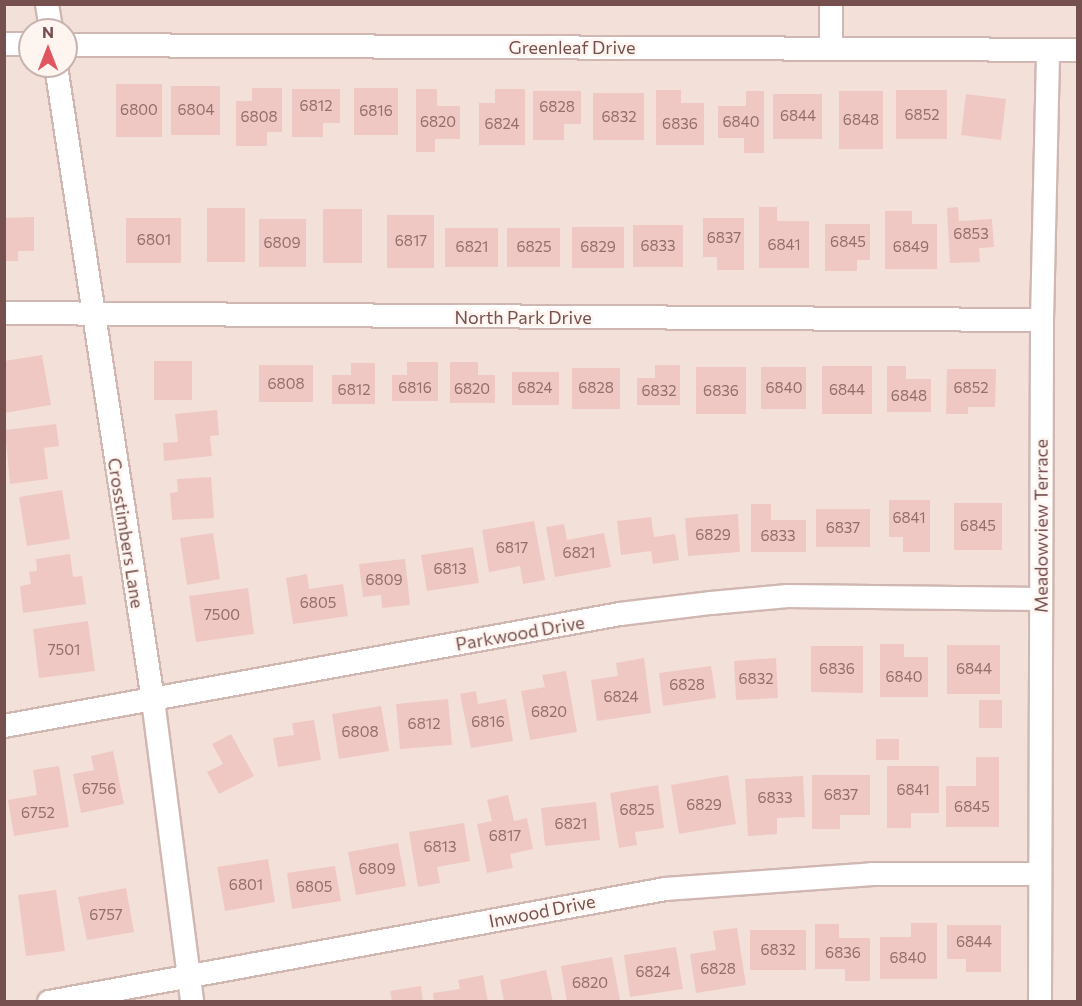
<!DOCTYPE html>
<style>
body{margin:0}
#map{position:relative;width:1082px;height:1006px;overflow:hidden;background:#fcf0eb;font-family:Commissioner,sans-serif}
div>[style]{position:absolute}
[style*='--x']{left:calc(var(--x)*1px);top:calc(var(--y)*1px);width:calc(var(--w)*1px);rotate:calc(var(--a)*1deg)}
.residential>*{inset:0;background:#f3e0d9}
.building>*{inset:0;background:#f0c8c3}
.roads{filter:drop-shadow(2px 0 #d0b7b2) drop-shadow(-2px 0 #d0b7b2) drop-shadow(0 2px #d0b7b2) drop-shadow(0 -2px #d0b7b2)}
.street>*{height:22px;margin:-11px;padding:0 11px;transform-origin:11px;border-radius:11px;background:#fff}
span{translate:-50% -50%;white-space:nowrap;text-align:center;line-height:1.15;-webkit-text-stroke:5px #fef5f1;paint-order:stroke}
.number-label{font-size:15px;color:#946e6b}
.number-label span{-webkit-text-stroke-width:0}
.street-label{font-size:18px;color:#76504e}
.frame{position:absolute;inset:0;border:6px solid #76504e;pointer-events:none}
.north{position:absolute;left:18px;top:18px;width:60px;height:60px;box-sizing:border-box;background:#fef5f1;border:2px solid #c8b3b0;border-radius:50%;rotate:0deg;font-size:16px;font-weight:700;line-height:24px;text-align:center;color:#76504e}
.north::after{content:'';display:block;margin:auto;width:21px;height:27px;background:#df5661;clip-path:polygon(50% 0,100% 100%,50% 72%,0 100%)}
</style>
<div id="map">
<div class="residential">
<i style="clip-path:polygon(evenodd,5px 5px,1077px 5px,1077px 1001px,5px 1001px,5px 5px,30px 30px,66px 30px,66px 66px,30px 66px,30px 30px)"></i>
</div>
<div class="building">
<i style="clip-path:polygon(116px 84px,162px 84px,162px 137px,116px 137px)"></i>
<i style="clip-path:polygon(171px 86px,220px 86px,220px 135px,171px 135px)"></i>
<i style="clip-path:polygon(252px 88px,282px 88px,282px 132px,267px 132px,267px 146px,236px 146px,236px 101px,252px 101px)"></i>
<i style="clip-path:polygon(354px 88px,398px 88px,398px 135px,354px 135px)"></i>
<i style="clip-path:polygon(292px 89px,340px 89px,340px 123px,323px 123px,323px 137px,292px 137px)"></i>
<i style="clip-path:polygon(416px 89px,437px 89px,437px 106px,460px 106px,460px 139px,435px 139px,435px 152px,416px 152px)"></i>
<i style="clip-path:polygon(495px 89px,525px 89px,525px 145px,479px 145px,479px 103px,495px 103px)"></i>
<i style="clip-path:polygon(656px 90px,681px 90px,681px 103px,704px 103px,704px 145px,656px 145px)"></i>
<i style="clip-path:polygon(896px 90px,947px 90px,947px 139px,896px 139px)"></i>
<i style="clip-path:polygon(533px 91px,581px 91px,581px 124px,564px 124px,564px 140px,533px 140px)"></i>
<i style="clip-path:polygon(746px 91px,764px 91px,764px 153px,744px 153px,744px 138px,718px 138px,718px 106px,746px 106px)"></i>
<i style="clip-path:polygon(839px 91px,883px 91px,883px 149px,839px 149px)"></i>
<i style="clip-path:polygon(593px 93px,644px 93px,644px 140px,593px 140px)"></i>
<i style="clip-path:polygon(773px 94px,822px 94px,822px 139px,773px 139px)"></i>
<i style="clip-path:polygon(966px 94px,1006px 99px,1001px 140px,961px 135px)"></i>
<i style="clip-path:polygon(759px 207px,777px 207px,777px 221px,809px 221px,809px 268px,759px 268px)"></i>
<i style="clip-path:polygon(958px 207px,959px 221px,992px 219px,994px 247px,979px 248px,980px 262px,950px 263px,947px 208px)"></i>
<i style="clip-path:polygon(207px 208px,245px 208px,245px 262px,207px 262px)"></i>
<i style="clip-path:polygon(323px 209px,362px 209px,362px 263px,323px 263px)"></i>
<i style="clip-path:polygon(885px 211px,912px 211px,912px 224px,937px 224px,937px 269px,885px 269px)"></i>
<i style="clip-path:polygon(387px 215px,434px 215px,434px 268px,387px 268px)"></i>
<i style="clip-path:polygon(34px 217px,34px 251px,18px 251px,18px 261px,4px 261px,4px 218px)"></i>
<i style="clip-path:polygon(126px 218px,181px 218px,181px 263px,126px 263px)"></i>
<i style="clip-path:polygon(703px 218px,744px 218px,744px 270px,717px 270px,717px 257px,703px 257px)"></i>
<i style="clip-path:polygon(259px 219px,306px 219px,306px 267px,259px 267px)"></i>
<i style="clip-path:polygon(825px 224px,870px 224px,870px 260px,857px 260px,857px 271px,825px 271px)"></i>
<i style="clip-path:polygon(633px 225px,683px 225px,683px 267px,633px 267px)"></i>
<i style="clip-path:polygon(572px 227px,624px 227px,624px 268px,572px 268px)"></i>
<i style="clip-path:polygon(445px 228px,498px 228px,498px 267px,445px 267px)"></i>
<i style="clip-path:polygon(507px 228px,560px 228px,560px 267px,507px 267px)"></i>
<i style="clip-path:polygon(42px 355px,51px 405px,4px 413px,4px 361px)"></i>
<i style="clip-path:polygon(154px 361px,192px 361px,192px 400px,154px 400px)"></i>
<i style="clip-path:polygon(407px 362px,438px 362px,438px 401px,392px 401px,392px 375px,407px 375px)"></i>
<i style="clip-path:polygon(450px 362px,478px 362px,478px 375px,495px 375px,495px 403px,450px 403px)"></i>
<i style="clip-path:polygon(351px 363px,375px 363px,375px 404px,332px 404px,332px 375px,351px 375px)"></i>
<i style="clip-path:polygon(259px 365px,313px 365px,313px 402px,259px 402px)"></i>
<i style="clip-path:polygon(655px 365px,680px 365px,680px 405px,637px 405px,637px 378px,655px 378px)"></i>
<i style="clip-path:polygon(822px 366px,872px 366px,872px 414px,822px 414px)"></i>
<i style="clip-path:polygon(887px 366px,906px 366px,906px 379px,931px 379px,931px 412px,887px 412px)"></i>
<i style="clip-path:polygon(696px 367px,746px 367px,746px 414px,696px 414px)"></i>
<i style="clip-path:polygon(761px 367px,806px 367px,806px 409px,761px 409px)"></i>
<i style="clip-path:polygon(572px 368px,620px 368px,620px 409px,572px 409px)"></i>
<i style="clip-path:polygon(947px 369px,996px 369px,995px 407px,968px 407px,968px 414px,946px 414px)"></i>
<i style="clip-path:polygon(512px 372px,559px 372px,559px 405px,512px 405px)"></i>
<i style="clip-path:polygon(217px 410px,219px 435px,210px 436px,212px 456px,164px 461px,163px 443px,178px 442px,175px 414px)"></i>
<i style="clip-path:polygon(56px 424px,59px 446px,44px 448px,48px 479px,10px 484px,5px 430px)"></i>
<i style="clip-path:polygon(211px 477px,214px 518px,172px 520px,170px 493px,178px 492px,177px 479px)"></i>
<i style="clip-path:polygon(62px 490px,70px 539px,27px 546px,19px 497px)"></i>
<i style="clip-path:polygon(889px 500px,930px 500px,930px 552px,903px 552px,903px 537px,889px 537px)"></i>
<i style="clip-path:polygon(954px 503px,1002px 503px,1002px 550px,954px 550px)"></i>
<i style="clip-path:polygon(751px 504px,771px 504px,771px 520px,806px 520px,806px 552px,751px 552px)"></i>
<i style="clip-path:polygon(816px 509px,870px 509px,870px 547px,816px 547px)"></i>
<i style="clip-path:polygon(738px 514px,740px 552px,688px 556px,685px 518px)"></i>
<i style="clip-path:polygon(651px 517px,654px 537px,675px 534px,679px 560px,653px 564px,651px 551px,621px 555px,617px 521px)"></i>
<i style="clip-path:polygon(534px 521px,545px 580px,523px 584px,520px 566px,489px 572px,482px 530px)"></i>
<i style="clip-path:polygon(564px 524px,567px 540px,604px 533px,611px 567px,555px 577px,546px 527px)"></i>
<i style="clip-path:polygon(213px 533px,220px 579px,187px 585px,180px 538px)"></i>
<i style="clip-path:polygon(473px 547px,479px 583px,427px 591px,421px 555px)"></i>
<i style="clip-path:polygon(70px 554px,73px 577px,82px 576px,86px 604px,23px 613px,20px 586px,31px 584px,29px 572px,37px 571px,36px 559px)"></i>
<i style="clip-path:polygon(405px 559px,410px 605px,382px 608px,381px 595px,363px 597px,359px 564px)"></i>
<i style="clip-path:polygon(307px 574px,309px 589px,343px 584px,348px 616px,293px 624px,286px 578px)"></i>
<i style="clip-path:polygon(248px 588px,254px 634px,196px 642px,189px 596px)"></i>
<i style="clip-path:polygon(88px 621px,95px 671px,39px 678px,33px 629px)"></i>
<i style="clip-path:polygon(880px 644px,904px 644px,904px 657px,928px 657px,928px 697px,880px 697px)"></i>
<i style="clip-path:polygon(947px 645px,1000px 645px,1000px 694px,947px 694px)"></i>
<i style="clip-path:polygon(811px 646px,863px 646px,863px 693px,811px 692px)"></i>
<i style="clip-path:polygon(644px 658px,651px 713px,597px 721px,591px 680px,618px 676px,616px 663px)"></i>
<i style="clip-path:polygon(776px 658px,778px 698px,736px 700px,734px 661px)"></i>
<i style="clip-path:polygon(711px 666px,716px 698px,663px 706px,659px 673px)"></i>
<i style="clip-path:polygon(566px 671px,577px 732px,530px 740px,521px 691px,545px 687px,542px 675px)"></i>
<i style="clip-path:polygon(476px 691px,478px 704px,506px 699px,513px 741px,471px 748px,460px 694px)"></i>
<i style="clip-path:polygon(448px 699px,452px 745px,400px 749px,396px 704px)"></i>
<i style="clip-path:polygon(979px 700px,1002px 700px,1002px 728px,979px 728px)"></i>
<i style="clip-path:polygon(381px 706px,389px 751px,339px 759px,332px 714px)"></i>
<i style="clip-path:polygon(314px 720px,321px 760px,278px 767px,273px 738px,294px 735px,292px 723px)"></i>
<i style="clip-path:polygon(231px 734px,254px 776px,219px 794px,207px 772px,223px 764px,212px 744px)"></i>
<i style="clip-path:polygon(876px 739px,899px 739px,899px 760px,876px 760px)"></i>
<i style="clip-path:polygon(113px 751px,124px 804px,81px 813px,73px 774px,94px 770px,91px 756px)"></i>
<i style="clip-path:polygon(976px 757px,999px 757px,999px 827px,946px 827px,946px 786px,976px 786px)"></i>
<i style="clip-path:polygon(59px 766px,69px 827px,14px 836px,8px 800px,37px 795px,33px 770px)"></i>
<i style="clip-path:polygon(887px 766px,939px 766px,939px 813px,911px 813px,911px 828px,887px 828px)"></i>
<i style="clip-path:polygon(728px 775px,736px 824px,679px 834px,671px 785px)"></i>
<i style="clip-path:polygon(812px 775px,870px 775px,870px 815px,840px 815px,840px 829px,812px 829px)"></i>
<i style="clip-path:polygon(803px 776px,805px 817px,777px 818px,777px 834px,748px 836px,745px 779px)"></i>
<i style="clip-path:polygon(658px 785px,664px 828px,635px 832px,637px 845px,619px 848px,610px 793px)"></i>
<i style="clip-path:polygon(508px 795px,514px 821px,527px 818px,533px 849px,510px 854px,513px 868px,487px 873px,477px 824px,492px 821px,487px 800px)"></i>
<i style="clip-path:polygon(596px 802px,600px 840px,545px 846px,541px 808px)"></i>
<i style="clip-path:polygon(464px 823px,470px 861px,437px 867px,440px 883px,418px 887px,409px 832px)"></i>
<i style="clip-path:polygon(398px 843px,406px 886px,356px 895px,348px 852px)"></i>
<i style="clip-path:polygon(268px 859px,275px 902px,225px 911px,217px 867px)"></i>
<i style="clip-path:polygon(335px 866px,341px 901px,292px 909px,287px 873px)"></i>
<i style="clip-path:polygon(126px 888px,134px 932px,87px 940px,78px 897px)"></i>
<i style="clip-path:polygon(56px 890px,65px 951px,26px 956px,18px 895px)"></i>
<i style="clip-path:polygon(911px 923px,937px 923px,937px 979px,880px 979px,880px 937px,911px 937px)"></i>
<i style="clip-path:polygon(815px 924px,839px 924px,839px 938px,870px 938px,870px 981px,845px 981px,845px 969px,815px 969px)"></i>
<i style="clip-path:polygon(947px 925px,1001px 925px,1001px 972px,966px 972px,966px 959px,947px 959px)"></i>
<i style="clip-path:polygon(737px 928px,746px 985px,696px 993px,690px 954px,716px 950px,713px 931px)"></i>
<i style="clip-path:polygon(750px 930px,806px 930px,806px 970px,750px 970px)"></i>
<i style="clip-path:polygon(676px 947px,683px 989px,630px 997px,624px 955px)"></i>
<i style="clip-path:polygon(612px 957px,620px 1000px,567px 1002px,561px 966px)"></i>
<i style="clip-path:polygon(546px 970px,553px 1002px,504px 1002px,500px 980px)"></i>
<i style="clip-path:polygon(483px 975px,488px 1002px,434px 1002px,433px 993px,460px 989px,458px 980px)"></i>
<i style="clip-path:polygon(421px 986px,423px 1002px,392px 1002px,390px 991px)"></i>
</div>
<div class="roads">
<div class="street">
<i style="--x:47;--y:4;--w:26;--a:81"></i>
<i style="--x:831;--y:4;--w:45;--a:90"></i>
<i style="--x:4;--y:44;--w:26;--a:0"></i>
<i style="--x:66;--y:45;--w:1012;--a:0.28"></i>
<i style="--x:56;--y:66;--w:641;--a:81.3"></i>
<i style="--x:153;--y:700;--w:305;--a:82.6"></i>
<i style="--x:4;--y:313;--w:1038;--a:0.39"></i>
<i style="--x:4;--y:726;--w:626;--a:-10.3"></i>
<i style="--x:620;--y:614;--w:92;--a:-6.9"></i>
<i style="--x:711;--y:603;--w:77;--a:-5.2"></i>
<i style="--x:788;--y:596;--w:253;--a:0.7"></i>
<i style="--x:49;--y:1002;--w:626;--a:-10.39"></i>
<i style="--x:665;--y:889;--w:208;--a:-4.1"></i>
<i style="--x:872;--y:874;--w:168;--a:0"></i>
<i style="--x:1040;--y:1002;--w:682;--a:-89.83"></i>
<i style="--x:1042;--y:320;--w:269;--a:-88.7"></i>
</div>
</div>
<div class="number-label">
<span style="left:316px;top:106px">6812</span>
<span style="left:557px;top:107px">6828</span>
<span style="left:139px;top:110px">6800</span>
<span style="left:196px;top:110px">6804</span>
<span style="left:376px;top:111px">6816</span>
<span style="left:922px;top:115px">6852</span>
<span style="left:798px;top:116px">6844</span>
<span style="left:259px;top:117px">6808</span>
<span style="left:619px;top:117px">6832</span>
<span style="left:861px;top:120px">6848</span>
<span style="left:438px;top:122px">6820</span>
<span style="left:741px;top:122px">6840</span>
<span style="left:502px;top:124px">6824</span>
<span style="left:680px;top:124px">6836</span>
<span style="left:971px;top:234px">6853</span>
<span style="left:724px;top:238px">6837</span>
<span style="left:154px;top:240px">6801</span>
<span style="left:411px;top:241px">6817</span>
<span style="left:848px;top:242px">6845</span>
<span style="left:282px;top:243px">6809</span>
<span style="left:784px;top:245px">6841</span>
<span style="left:658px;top:246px">6833</span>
<span style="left:472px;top:247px">6821</span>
<span style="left:534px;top:247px">6825</span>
<span style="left:598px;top:247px">6829</span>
<span style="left:911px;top:247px">6849</span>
<span style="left:286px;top:384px">6808</span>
<span style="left:415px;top:388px">6816</span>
<span style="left:535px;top:388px">6824</span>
<span style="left:596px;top:388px">6828</span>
<span style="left:784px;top:388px">6840</span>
<span style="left:971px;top:388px">6852</span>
<span style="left:472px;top:389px">6820</span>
<span style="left:354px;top:390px">6812</span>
<span style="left:847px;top:390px">6844</span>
<span style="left:659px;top:391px">6832</span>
<span style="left:721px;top:391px">6836</span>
<span style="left:909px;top:396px">6848</span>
<span style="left:909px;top:518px">6841</span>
<span style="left:978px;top:526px">6845</span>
<span style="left:843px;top:528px">6837</span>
<span style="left:713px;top:535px">6829</span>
<span style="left:778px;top:536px">6833</span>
<span style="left:512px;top:548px">6817</span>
<span style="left:579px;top:553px">6821</span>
<span style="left:450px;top:569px">6813</span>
<span style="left:384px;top:580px">6809</span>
<span style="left:318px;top:603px">6805</span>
<span style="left:222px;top:615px">7500</span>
<span style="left:64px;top:650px">7501</span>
<span style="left:837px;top:669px">6836</span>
<span style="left:974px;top:669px">6844</span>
<span style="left:904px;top:677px">6840</span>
<span style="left:756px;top:679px">6832</span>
<span style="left:687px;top:685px">6828</span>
<span style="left:621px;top:697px">6824</span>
<span style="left:549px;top:712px">6820</span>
<span style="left:488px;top:722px">6816</span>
<span style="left:424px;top:724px">6812</span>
<span style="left:360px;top:732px">6808</span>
<span style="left:99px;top:789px">6756</span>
<span style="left:913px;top:790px">6841</span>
<span style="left:841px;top:795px">6837</span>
<span style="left:775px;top:798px">6833</span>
<span style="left:704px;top:805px">6829</span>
<span style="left:972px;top:807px">6845</span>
<span style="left:637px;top:810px">6825</span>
<span style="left:38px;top:813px">6752</span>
<span style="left:571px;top:824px">6821</span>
<span style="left:505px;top:836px">6817</span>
<span style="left:440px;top:847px">6813</span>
<span style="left:377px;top:869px">6809</span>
<span style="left:246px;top:885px">6801</span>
<span style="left:314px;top:887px">6805</span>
<span style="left:106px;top:915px">6757</span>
<span style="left:974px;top:942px">6844</span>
<span style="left:778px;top:950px">6832</span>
<span style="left:843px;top:953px">6836</span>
<span style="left:908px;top:958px">6840</span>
<span style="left:718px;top:969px">6828</span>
<span style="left:653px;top:972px">6824</span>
<span style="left:590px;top:983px">6820</span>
</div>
<div class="street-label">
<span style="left:572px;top:47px">Greenleaf Drive</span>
<span style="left:523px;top:317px">North Park Drive</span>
<span style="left:1041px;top:526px;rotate:-90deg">Meadowview Terrace</span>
<span style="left:126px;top:533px;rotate:81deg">Crosstimbers Lane</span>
<span style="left:520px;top:633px;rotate:-10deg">Parkwood Drive</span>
<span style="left:542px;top:911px;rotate:-11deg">Inwood Drive</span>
</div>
<div class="frame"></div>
<div class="north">N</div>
</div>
